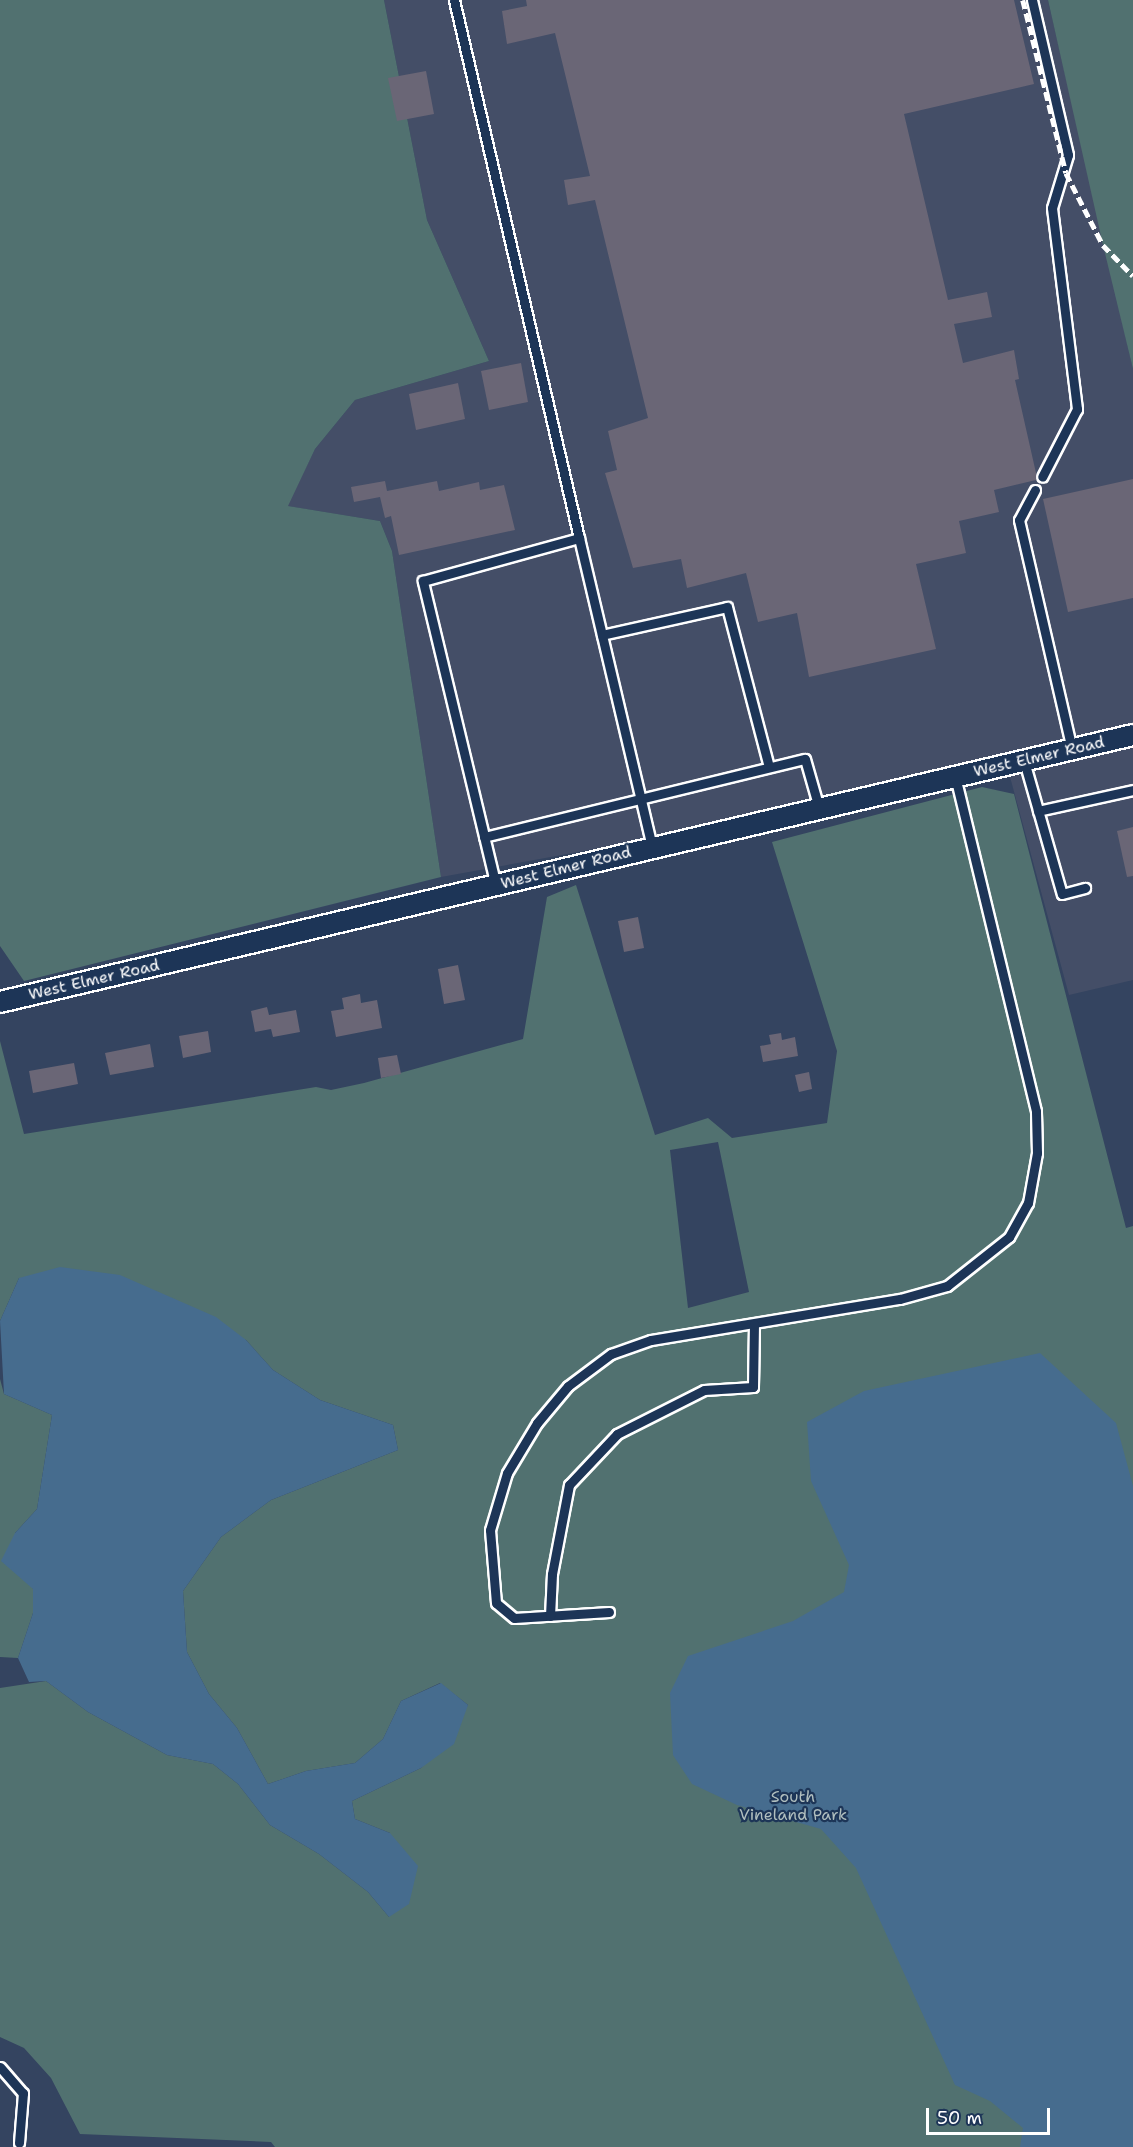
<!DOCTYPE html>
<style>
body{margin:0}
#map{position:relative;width:1133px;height:2147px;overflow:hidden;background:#344460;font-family:"Shantell Sans",sans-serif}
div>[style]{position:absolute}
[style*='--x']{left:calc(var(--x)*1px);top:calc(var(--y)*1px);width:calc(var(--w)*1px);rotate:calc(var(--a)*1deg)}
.built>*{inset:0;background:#444e67}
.green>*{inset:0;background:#517170}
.water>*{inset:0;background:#466c8e}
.building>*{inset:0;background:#6a6676}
.roads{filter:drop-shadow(2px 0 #fff) drop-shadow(-2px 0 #fff) drop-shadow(0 2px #fff) drop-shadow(0 -2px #fff)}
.service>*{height:9px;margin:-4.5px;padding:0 4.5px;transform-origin:4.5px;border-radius:4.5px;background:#1d3557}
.minor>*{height:20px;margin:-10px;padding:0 10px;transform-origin:10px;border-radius:10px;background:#1d3557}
.rail>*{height:4.5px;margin-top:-2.25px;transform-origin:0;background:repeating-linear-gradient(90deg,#fff 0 9px,transparent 0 13.5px)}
span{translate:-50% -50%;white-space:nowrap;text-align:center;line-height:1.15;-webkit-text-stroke:4.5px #1d3557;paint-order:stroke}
.street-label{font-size:16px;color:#fff}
.park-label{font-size:16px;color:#b1bfbf}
.scale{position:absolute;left:926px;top:2108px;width:124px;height:27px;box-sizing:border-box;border:3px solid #fff;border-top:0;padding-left:8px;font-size:18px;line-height:21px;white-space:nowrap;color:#fff;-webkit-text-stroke:4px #1d3557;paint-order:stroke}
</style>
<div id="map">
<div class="built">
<i style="clip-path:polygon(384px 0,1048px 0,1133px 369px,1133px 980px,1069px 995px,1006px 762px,765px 818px,441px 877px,392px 551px,380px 521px,287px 506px,315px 449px,355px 400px,489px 361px,427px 220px)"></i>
</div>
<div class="green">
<i style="clip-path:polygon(0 0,384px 0,427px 220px,489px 361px,355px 400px,315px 449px,288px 506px,380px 521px,392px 551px,441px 877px,24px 981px,0 946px)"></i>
<i style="clip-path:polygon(1048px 0,1133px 0,1133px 369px,1103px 245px)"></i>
<i style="clip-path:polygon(evenodd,982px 787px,1014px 794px,1126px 1228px,1133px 1226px,1133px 2147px,275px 2147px,271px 2142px,80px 2134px,51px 2078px,24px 2048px,0 2037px,0 1688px,46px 1681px,88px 1712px,167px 1755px,213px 1764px,238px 1784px,270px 1825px,319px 1854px,368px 1892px,389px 1917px,390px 1833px,355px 1819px,352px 1801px,421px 1768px,468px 1705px,440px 1683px,401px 1701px,383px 1739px,355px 1763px,306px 1771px,268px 1784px,237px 1728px,209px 1694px,187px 1652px,183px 1591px,221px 1537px,271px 1500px,398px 1450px,393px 1425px,320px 1400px,273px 1370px,246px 1340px,19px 1278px,0 1321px,0 1041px,24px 1134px,316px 1087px,331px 1090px,364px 1083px,523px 1039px,547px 897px,576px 885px,655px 1135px,708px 1118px,732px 1138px,827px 1123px,837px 1051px,772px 842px,982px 787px,718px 1142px,749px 1292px,688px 1308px,670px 1150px,718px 1142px)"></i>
<i style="clip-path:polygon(0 1379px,4px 1394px,52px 1415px,37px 1509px,15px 1533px,33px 1589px,33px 1613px,18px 1658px,0 1657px)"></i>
</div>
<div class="water">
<i style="clip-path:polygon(60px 1267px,120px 1275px,216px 1317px,246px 1340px,273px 1370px,320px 1400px,393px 1425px,398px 1450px,271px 1500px,221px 1537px,183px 1591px,187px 1652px,209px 1694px,237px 1728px,268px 1784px,306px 1771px,355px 1763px,383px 1739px,401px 1701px,441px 1683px,468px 1705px,454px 1744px,421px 1768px,352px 1801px,355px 1819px,390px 1833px,418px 1866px,409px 1904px,389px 1917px,368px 1892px,319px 1854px,270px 1825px,238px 1784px,213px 1764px,167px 1755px,88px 1712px,46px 1681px,29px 1682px,18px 1658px,33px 1613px,33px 1589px,1px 1561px,15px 1533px,37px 1509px,52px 1415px,4px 1394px,0 1321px,19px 1278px)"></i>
<i style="clip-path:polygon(1040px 1353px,1116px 1423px,1133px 1486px,1133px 2147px,1020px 2147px,1023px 2128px,990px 2101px,955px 2085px,856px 1868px,821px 1829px,737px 1805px,692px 1784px,673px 1755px,670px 1693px,688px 1656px,793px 1621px,844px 1592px,849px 1565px,811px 1481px,807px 1422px,864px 1391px)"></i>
</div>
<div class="building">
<i style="clip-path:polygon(526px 0,1014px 0,1034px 84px,904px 114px,948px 300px,987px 292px,992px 317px,954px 324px,963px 363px,1014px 350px,1019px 379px,1015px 380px,1036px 473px,1036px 480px,994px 490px,999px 512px,959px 521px,966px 553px,916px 564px,936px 649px,809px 677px,797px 613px,758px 622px,746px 573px,687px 588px,681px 559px,633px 568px,605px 473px,617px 470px,608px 431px,648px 418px,595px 200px,568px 205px,564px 180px,590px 176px,555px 33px,507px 44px,502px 11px,527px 6px)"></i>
<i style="clip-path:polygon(426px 71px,434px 114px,397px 121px,388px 78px)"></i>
<i style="clip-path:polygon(521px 363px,528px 402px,489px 410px,481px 371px)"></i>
<i style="clip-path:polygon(458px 383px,465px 419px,416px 430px,409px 394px)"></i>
<i style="clip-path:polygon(1133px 479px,1133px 598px,1068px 612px,1043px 499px)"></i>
<i style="clip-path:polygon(385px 481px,387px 491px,437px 481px,439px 491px,479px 482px,480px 490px,504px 485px,515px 530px,399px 555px,391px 516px,385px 518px,380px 497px,354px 502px,351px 487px)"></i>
<i style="clip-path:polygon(1133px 827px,1133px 876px,1127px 877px,1117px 831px)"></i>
<i style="clip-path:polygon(638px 917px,644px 948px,624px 952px,618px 921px)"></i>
<i style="clip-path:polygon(458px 965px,465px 1000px,444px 1004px,438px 969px)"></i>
<i style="clip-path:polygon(360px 994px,361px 1003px,377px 1000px,382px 1028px,336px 1037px,331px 1011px,344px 1009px,342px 998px)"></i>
<i style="clip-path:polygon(267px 1007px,269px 1015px,296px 1010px,300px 1032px,273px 1037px,271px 1029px,255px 1032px,251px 1011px)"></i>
<i style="clip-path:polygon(208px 1031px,211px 1052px,183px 1058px,179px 1036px)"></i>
<i style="clip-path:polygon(781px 1033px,782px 1040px,795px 1037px,798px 1056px,763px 1062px,760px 1046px,771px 1044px,769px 1035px)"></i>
<i style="clip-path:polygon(150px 1044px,154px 1067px,110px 1075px,105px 1053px)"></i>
<i style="clip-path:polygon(397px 1055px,401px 1074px,381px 1078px,378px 1058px)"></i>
<i style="clip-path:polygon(74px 1063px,78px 1084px,33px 1093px,29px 1071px)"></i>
<i style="clip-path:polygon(809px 1072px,812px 1089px,799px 1092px,795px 1075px)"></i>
</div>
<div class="roads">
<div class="service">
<i style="--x:454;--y:0;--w:552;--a:76.92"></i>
<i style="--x:1032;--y:0;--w:159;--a:76.9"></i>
<i style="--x:1068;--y:155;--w:55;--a:106.8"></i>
<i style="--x:1052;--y:208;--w:203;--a:82.9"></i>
<i style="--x:1077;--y:409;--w:76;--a:117.2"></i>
<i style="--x:1035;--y:490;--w:34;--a:118"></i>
<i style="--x:1019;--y:520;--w:235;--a:77"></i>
<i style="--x:602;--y:635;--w:128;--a:-12.6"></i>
<i style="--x:727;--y:607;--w:165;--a:75.3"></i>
<i style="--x:1024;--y:761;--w:138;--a:74.1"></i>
<i style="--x:1062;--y:894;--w:24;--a:-15"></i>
<i style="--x:1038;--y:811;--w:97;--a:-12.5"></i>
<i style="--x:484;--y:837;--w:330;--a:-13.7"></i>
<i style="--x:805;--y:759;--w:51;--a:74.1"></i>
<i style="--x:496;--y:886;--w:314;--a:-103.5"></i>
<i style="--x:423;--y:581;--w:162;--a:-15.4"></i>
<i style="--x:579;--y:538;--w:318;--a:76.7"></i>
<i style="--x:609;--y:1612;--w:95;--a:176.4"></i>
<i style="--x:514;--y:1618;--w:23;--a:-140"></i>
<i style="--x:496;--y:1603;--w:73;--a:-94.7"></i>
<i style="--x:490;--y:1530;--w:59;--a:-73.4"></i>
<i style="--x:507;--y:1473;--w:58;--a:-59"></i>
<i style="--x:537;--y:1423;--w:48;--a:-50"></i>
<i style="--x:568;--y:1386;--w:54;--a:-36.7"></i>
<i style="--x:611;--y:1354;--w:42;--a:-19.3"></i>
<i style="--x:651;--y:1340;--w:252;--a:-9.4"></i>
<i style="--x:900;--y:1299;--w:49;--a:-15.5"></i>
<i style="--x:947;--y:1286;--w:79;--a:-38.3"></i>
<i style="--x:1009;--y:1237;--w:39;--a:-61"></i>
<i style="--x:1028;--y:1203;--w:51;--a:-79.8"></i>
<i style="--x:1037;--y:1153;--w:42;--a:-91.4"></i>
<i style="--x:1036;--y:1111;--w:344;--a:-103.6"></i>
<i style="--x:550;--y:1616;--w:42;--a:-87.3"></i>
<i style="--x:552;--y:1574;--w:91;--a:-79.2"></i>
<i style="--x:569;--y:1485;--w:70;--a:-46.7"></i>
<i style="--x:617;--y:1434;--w:97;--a:-26.8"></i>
<i style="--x:704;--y:1390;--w:49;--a:-3.5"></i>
<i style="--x:753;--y:1387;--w:63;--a:-89.1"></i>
<i style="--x:0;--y:2067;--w:35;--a:49"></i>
<i style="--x:23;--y:2093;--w:50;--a:94.6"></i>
</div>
<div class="minor">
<i style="--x:0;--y:1002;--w:1164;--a:-13.26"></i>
</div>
</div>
<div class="rail">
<i style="--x:1023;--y:0;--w:178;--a:76"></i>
<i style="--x:1066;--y:173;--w:81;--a:62.8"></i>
<i style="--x:1103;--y:245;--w:43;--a:45.9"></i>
</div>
<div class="street-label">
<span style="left:1039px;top:757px;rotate:-13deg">West Elmer Road</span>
<span style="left:566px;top:868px;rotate:-14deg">West Elmer Road</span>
<span style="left:94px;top:980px;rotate:-13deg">West Elmer Road</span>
</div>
<div class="park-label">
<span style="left:793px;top:1806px">South<br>Vineland Park</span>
</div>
<div class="scale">50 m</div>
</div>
